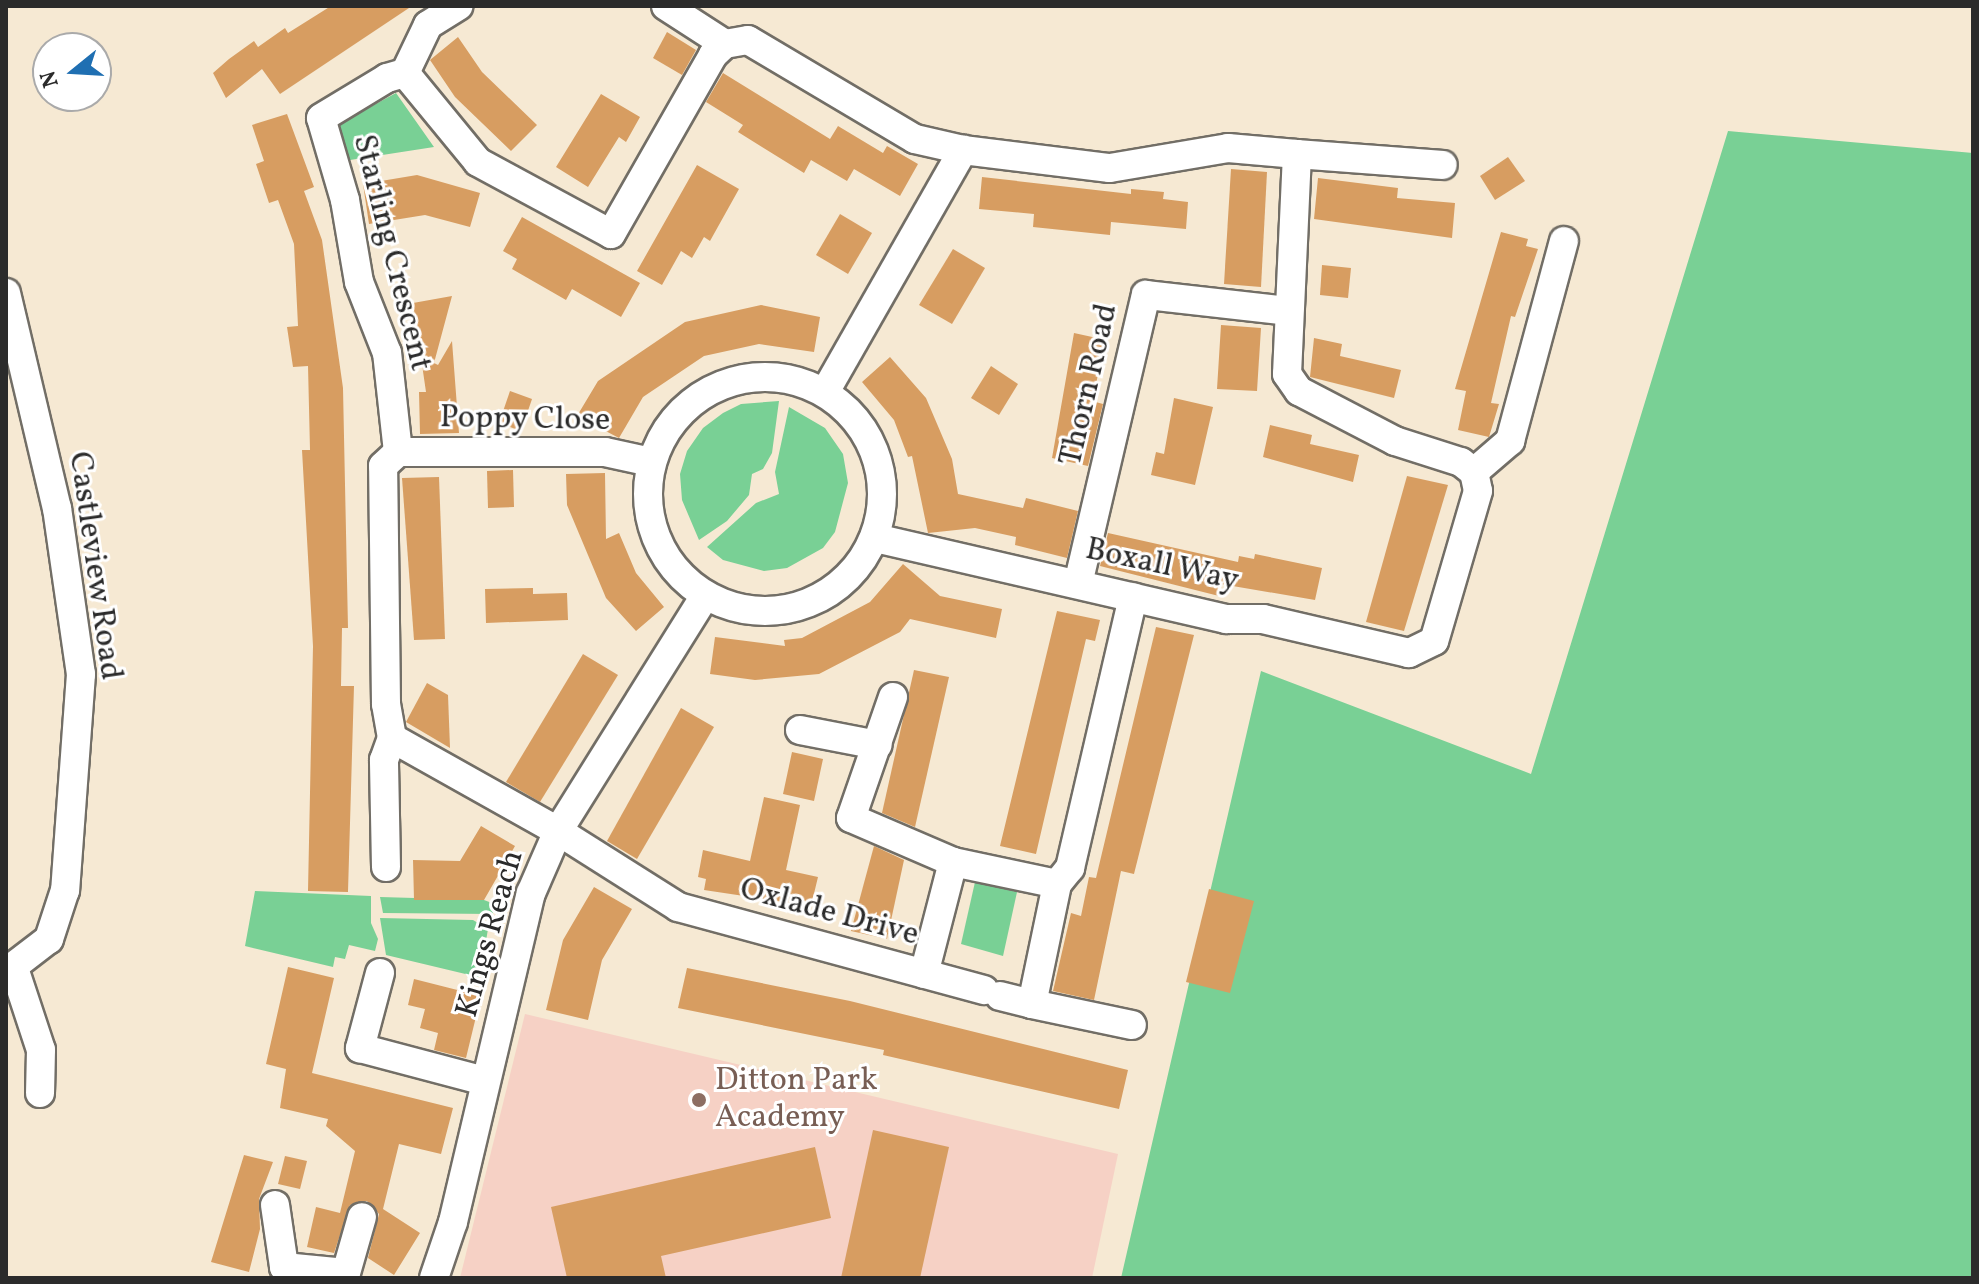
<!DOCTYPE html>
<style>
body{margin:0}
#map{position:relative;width:1979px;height:1284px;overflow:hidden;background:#f6e9d3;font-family:Vollkorn,serif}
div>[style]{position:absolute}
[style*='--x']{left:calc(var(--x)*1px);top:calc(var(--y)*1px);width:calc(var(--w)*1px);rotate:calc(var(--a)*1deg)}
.built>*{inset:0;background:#f6d1c5}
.green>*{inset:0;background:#79d095}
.building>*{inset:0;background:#d79d61}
.roads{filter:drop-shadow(2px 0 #726e66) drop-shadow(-2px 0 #726e66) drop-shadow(0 2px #726e66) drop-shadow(0 -2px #726e66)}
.minor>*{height:28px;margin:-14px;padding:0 14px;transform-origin:14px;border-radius:14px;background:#fff}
.minor>.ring{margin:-14px;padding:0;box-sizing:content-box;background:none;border:28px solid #fff;border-radius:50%}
.dots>*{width:22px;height:22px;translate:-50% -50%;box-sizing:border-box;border:4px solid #fff;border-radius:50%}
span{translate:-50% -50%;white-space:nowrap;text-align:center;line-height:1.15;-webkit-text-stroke:6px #fff;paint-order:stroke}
.street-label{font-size:32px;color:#2b2b2b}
.education-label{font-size:32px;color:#785e54}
.left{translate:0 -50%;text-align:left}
.frame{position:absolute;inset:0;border:8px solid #2b2b2b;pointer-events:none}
.north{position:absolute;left:32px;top:32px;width:80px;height:80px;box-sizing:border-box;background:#fff;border:2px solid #aaa;border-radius:50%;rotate:252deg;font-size:22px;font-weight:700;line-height:32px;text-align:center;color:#2b2b2b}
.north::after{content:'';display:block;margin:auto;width:28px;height:36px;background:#1f6fb2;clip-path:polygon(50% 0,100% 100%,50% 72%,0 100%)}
</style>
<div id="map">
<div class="built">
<i style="clip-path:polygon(525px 1014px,1118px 1154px,1092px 1278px,460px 1278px)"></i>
</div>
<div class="green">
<i style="clip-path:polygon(396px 93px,434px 147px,350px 160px,337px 137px,342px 114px,361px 112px)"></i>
<i style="clip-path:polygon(1728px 131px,1973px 153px,1973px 1278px,1121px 1278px,1261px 671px,1531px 774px)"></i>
<i style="clip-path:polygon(779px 401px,772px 453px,763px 469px,752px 474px,749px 495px,727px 521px,699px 540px,682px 500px,680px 474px,687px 451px,703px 428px,723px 413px,741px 404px)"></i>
<i style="clip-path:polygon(789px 407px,825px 428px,843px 454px,848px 483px,835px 532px,823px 548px,787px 568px,764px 571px,723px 560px,707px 547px,756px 503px,779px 494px,775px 472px)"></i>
<i style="clip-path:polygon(975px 882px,1017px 892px,1003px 956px,961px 944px)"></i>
<i style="clip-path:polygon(255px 891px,371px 896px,371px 923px,378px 939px,375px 951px,349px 945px,345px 959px,335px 957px,333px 967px,245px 946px)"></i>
<i style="clip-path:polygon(380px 897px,484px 900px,497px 905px,492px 914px,383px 913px)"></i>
<i style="clip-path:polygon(380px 918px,473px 920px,488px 929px,483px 959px,487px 973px,478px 977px,386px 955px)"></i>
</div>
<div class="building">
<i style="clip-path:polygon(331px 6px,412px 6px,280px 94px,262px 69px,226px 98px,213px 73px,229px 59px,254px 41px,258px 47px,285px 28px,288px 33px)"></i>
<i style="clip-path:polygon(667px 32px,696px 50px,682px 75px,653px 58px)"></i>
<i style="clip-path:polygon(458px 37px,482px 72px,537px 125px,511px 151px,455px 97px,430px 60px)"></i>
<i style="clip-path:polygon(723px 73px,830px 139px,838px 126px,883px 153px,887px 146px,918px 164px,900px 196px,854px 169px,847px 181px,811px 160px,804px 173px,738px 132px,743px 125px,706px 102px)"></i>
<i style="clip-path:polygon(601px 94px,640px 117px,626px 142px,619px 137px,588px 187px,556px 167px)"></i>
<i style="clip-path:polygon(287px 114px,314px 187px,304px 191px,322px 240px,343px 388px,348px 628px,342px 628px,341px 686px,354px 686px,348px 892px,308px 891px,313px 646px,302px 450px,310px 450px,308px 366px,293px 367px,287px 327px,298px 326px,294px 244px,278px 200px,269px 203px,256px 164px,264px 161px,252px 125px)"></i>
<i style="clip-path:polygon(1508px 157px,1525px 181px,1495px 200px,1480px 176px)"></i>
<i style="clip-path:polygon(697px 165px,739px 189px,710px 241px,704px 237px,692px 258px,681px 251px,662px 285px,637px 271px)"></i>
<i style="clip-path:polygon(1231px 169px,1267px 172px,1261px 287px,1224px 284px)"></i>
<i style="clip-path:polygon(417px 175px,480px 193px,470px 227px,425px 215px,369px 224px,363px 184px)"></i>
<i style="clip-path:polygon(982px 177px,1131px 194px,1131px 189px,1164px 192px,1163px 199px,1188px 202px,1186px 229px,1111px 222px,1110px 235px,1033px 227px,1034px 214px,979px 209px)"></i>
<i style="clip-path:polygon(1318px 178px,1398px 188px,1397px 198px,1455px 203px,1452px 238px,1314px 219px)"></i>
<i style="clip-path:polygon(840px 214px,872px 233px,848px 274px,816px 255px)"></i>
<i style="clip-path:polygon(522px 217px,640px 283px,621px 317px,572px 289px,566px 300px,512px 269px,517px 259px,503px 251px)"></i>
<i style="clip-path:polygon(1501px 232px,1528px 239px,1526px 246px,1538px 249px,1515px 317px,1511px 316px,1491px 403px,1499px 404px,1489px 437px,1458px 430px,1466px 391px,1455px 389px)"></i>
<i style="clip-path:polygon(953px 249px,985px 268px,952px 324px,919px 305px)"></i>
<i style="clip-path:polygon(1322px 265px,1351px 268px,1348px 298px,1320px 295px)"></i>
<i style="clip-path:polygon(452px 296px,434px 363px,438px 365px,452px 341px,459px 433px,420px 434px,419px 392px,426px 392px,413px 303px)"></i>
<i style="clip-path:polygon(761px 305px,820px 317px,814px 352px,759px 344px,704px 356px,643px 397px,619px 438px,577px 416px,598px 381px,685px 322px)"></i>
<i style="clip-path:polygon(1221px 325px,1261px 328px,1257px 391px,1217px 389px)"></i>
<i style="clip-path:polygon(1074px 333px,1106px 340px,1092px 401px,1103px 404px,1088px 466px,1052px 458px)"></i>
<i style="clip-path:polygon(1314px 338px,1342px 344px,1340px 356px,1401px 370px,1394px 398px,1310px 377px)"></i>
<i style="clip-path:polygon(890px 357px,926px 398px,952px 459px,958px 494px,1023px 508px,1026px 498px,1078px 511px,1067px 558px,1015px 545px,1016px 537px,975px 528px,928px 533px,912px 456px,908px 457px,894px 420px,862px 382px)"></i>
<i style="clip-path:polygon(991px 366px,1018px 384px,999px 415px,971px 398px)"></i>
<i style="clip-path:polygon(510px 391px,532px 399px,521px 431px,499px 423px)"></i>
<i style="clip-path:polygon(1174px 398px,1213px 407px,1195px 485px,1151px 475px,1156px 452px,1164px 454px)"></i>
<i style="clip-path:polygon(1270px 425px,1312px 435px,1310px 444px,1359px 455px,1353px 482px,1263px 457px)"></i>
<i style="clip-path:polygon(513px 470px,514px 507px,488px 508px,487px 471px)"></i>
<i style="clip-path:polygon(605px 473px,606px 539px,619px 533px,636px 573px,664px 607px,636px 631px,606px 598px,567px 505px,566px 474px)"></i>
<i style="clip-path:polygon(1407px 476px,1448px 485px,1404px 631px,1366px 622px)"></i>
<i style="clip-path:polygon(439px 477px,445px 639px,414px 640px,402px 478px)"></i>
<i style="clip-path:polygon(1108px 533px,1238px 562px,1239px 556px,1254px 559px,1255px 554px,1322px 568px,1315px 600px,1221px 584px,1219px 596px,1100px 566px)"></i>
<i style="clip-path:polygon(903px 564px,940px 596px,1002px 609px,996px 638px,910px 619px,900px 632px,819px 674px,755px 680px,710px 674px,715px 637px,785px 646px,784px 640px,802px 638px,870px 602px)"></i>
<i style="clip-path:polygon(533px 588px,533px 594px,567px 593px,568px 620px,486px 623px,485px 589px)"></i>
<i style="clip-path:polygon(1057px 611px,1100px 620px,1095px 641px,1086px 639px,1036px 854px,1000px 846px)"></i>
<i style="clip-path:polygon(1156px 627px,1194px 635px,1134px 874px,1121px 871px,1094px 1000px,1053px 991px,1071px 913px,1081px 916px,1089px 877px,1096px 878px)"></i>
<i style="clip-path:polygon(583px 654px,618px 675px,540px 802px,506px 782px)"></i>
<i style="clip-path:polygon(914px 670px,949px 677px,915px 827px,882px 813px)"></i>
<i style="clip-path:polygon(427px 683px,448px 695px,450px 748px,406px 722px)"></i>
<i style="clip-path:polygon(681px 708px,714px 727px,637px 859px,607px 841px)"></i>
<i style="clip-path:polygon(792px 752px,823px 759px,814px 801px,783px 794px)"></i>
<i style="clip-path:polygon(764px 797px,800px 805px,786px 870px,818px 877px,811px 906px,704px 890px,706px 879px,698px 877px,703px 850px,750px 861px)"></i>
<i style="clip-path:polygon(481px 826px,515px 846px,484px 900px,414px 900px,413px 860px,460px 861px)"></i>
<i style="clip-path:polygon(874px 846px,904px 860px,887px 939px,851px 931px)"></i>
<i style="clip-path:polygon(594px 887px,632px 909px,602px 960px,588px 1020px,546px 1010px,563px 940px)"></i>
<i style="clip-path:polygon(1209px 889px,1254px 901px,1230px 993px,1186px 982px)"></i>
<i style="clip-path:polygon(288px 967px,334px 978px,312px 1073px,453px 1108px,441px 1154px,399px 1144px,383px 1209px,420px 1233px,394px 1275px,368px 1258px,379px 1214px,367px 1201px,350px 1205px,334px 1253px,307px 1247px,316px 1207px,340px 1213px,355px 1151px,326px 1126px,328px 1119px,280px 1108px,286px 1069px,266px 1064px)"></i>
<i style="clip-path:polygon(687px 968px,850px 1001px,1128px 1070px,1119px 1109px,883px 1055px,884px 1050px,678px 1008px)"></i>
<i style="clip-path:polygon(414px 979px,481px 996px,466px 1058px,434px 1050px,438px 1033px,420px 1028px,425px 1009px,408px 1005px)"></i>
<i style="clip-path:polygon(873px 1130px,949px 1147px,920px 1278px,841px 1278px)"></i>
<i style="clip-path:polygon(815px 1147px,831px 1218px,661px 1256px,666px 1278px,567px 1278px,551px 1207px)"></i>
<i style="clip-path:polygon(244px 1155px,273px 1162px,259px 1199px,260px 1229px,249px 1272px,211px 1262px)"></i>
<i style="clip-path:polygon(285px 1156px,307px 1161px,300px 1189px,278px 1184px)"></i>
</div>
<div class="roads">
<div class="minor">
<i style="--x:666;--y:6;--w:70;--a:32.8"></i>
<i style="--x:725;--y:44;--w:23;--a:-10"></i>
<i style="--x:748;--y:40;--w:194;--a:30.7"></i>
<i style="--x:915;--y:139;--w:49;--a:12.9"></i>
<i style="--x:963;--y:150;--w:148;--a:7"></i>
<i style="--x:1110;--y:168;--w:120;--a:-9.6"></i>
<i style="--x:1228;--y:148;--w:69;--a:5"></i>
<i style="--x:1297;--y:154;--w:220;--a:92.6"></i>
<i style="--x:1287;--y:374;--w:21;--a:55"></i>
<i style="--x:1299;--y:391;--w:108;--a:27.5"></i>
<i style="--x:1395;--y:441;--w:69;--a:17.7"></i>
<i style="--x:1461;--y:462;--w:16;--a:38"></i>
<i style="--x:1474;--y:472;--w:19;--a:78"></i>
<i style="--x:1478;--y:491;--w:156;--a:106.3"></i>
<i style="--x:1434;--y:641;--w:28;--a:154"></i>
<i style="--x:1409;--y:653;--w:150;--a:-166.9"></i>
<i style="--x:1263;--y:619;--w:37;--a:180"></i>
<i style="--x:1226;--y:619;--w:361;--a:-167"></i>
<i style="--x:405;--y:73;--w:115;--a:50.6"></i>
<i style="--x:478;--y:162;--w:151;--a:28.4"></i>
<i style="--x:611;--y:234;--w:206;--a:-60.3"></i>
<i style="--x:713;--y:55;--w:16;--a:-43"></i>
<i style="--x:405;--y:73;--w:53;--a:-64.4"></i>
<i style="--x:428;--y:25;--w:36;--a:-32"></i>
<i style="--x:1297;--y:154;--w:146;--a:4.3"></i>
<i style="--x:6;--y:293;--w:221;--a:76.7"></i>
<i style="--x:57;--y:508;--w:168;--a:81.8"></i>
<i style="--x:81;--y:674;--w:217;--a:94.2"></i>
<i style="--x:65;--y:890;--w:52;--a:108.1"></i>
<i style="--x:49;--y:939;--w:54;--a:142.5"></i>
<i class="ring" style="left:648px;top:377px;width:206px;height:206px"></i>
<i style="--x:825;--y:392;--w:279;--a:-60.3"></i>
<i style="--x:398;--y:452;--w:100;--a:-96.3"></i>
<i style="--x:387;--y:353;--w:76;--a:-111.5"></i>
<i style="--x:359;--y:282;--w:83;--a:-99.7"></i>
<i style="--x:345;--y:200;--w:85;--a:-106.3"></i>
<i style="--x:321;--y:118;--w:77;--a:-31.2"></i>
<i style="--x:387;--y:78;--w:19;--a:-16"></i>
<i style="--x:398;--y:452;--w:207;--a:0"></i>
<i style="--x:605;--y:452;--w:47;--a:12.3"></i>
<i style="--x:1474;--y:472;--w:48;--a:-40.7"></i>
<i style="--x:1510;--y:441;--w:207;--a:-74.9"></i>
<i style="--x:1078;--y:584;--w:297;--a:-76.8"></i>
<i style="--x:1146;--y:295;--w:144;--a:6.4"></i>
<i style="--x:893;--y:697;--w:128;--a:109.1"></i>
<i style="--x:851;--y:818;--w:111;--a:23.3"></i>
<i style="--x:953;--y:862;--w:106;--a:11.9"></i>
<i style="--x:1057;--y:884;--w:21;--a:-51"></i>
<i style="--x:1070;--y:868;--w:278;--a:-76.9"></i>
<i style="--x:800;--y:730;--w:79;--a:10.9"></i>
<i style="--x:392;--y:738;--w:190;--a:29.3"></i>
<i style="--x:558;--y:831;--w:142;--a:32.3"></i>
<i style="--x:678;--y:907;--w:317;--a:15.2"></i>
<i style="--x:386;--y:867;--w:107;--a:-91.1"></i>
<i style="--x:384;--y:760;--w:23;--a:-70"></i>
<i style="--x:392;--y:738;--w:35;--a:-100"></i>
<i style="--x:386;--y:704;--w:238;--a:-90.7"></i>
<i style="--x:383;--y:466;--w:21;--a:-43"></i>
<i style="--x:14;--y:968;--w:86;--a:71.8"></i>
<i style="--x:41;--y:1050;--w:43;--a:91.3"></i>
<i style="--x:380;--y:973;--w:78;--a:104.9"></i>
<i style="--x:360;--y:1048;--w:129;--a:14.8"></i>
<i style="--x:924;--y:974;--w:116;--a:-75.5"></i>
<i style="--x:1000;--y:996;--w:33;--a:14"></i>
<i style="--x:1032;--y:1004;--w:123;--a:-78.2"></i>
<i style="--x:1032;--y:1004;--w:102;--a:11.9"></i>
<i style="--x:275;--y:1205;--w:63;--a:81.7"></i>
<i style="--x:284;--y:1267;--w:62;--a:5.5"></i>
<i style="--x:346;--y:1273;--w:58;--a:-74.1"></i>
<i style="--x:434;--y:1278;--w:59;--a:-71.3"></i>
<i style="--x:453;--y:1222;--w:338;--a:-76.7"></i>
<i style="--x:531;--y:893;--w:68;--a:-66.5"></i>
<i style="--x:558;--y:831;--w:277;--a:-58"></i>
</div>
</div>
<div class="dots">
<i style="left:699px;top:1100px;background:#8d6e63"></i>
</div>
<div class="street-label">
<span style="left:391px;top:253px;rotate:76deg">Starling Crescent</span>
<span style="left:1090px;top:385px;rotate:-77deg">Thorn Road</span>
<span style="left:525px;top:420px;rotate:1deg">Poppy Close</span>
<span style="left:94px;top:566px;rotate:82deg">Castleview Road</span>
<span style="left:1162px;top:566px;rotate:12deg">Boxall Way</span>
<span style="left:829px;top:913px;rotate:15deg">Oxlade Drive</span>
<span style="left:491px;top:934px;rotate:-74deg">Kings Reach</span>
</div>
<div class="education-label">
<span class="left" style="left:715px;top:1100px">Ditton Park<br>Academy</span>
</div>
<div class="frame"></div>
<div class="north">N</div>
</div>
